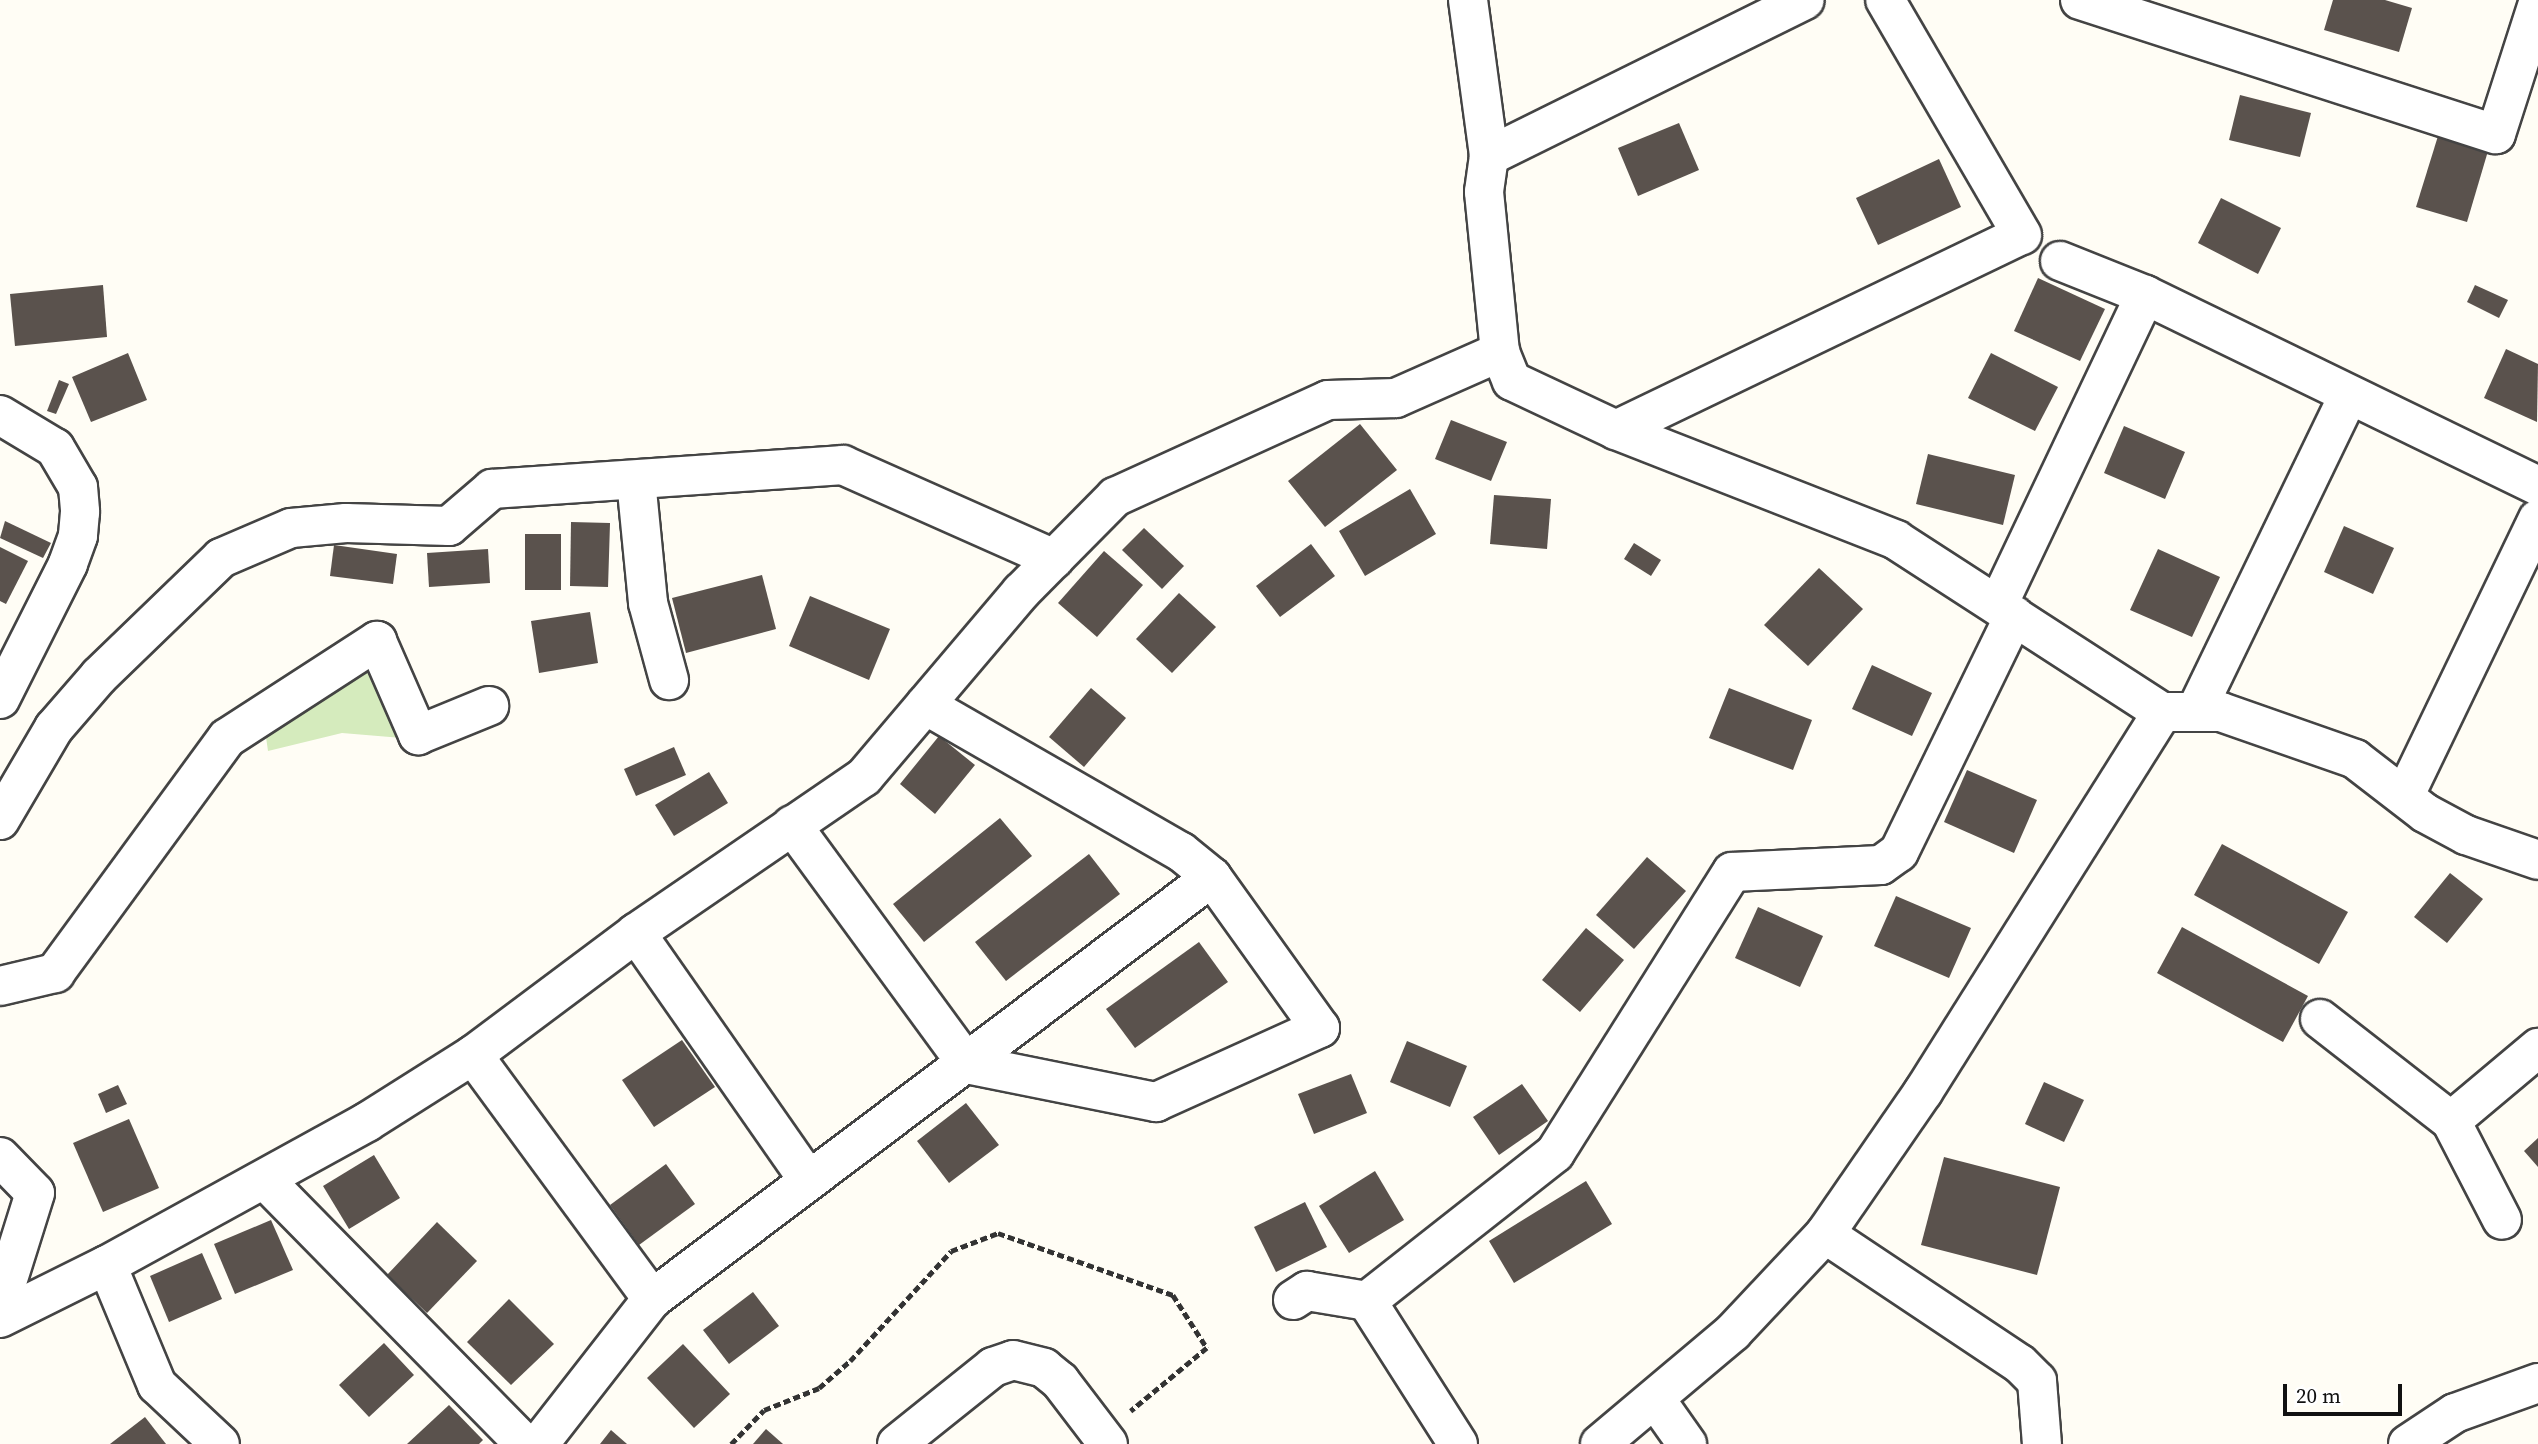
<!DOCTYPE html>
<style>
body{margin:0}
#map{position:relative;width:2538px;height:1444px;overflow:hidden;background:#fffdf5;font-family:"Source Serif 4",serif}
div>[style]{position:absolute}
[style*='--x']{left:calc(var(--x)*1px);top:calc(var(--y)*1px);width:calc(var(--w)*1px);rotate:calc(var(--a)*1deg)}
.green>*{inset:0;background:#d5ebbd}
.building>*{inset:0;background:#5a524d}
.path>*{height:4.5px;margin-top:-2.25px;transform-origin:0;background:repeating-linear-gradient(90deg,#333 0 7px,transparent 0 10.5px)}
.roads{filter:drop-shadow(2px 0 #444) drop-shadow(-2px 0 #444) drop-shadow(0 2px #444) drop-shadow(0 -2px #444)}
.minor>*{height:38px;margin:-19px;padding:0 19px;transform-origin:19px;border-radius:19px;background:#fff}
span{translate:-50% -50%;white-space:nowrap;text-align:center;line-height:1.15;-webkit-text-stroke:7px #fff;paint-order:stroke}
.scale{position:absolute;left:2283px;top:1384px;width:119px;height:32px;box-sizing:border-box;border:4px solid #111;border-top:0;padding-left:9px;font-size:21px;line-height:24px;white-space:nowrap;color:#111;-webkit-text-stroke:5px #fff;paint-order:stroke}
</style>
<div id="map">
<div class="green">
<i style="clip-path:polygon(371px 670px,402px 738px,342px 733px,268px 751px,266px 737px)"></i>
</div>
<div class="building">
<i style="clip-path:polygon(2333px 0,2385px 0,2412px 8px,2399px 52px,2324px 30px)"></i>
<i style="clip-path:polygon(2240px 95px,2311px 113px,2300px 157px,2229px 140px)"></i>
<i style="clip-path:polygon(1679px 123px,1699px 170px,1638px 196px,1618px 148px)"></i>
<i style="clip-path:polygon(2438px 136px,2488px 151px,2467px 222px,2416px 207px)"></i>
<i style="clip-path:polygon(1939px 159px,1961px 207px,1878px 245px,1856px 198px)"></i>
<i style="clip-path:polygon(2221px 198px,2281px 228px,2258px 274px,2198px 243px)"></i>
<i style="clip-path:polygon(2038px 278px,2105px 309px,2080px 361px,2014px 331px)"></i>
<i style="clip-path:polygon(103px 285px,107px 337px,15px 346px,10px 294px)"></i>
<i style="clip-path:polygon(2475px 285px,2508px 300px,2499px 318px,2467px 302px)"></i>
<i style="clip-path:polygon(2506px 349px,2538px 364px,2537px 422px,2484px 398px)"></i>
<i style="clip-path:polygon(128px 353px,147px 400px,91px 422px,72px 377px)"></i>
<i style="clip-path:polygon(1991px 353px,2058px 387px,2035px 431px,1968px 398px)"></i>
<i style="clip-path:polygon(59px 380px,69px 384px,56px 414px,47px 411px)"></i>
<i style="clip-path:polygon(1451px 420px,1507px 442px,1491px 481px,1435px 459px)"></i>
<i style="clip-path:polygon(1360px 424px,1397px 470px,1325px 527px,1288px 481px)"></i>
<i style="clip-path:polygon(2124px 426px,2185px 452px,2165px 499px,2104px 473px)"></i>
<i style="clip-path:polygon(1928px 454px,2015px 475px,2003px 525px,1916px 504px)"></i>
<i style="clip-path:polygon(1410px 489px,1436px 534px,1365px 576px,1339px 531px)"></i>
<i style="clip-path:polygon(1494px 495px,1551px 499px,1547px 549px,1490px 544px)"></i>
<i style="clip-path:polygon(5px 521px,51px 543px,43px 558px,0 538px)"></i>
<i style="clip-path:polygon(571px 522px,610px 523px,608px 587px,570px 586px)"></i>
<i style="clip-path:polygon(2344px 526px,2394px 548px,2373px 594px,2324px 572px)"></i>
<i style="clip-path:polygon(1144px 528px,1184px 566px,1162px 589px,1122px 550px)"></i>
<i style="clip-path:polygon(525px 534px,561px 534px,561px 590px,525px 590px)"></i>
<i style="clip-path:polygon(1634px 543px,1661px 560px,1651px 576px,1624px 559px)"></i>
<i style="clip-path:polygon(1311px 544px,1335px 576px,1280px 617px,1256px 586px)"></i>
<i style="clip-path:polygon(334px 545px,397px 554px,393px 584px,330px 576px)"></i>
<i style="clip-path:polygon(0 547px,28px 561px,6px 604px,0 601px)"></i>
<i style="clip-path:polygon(488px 549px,490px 583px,429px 587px,427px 553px)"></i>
<i style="clip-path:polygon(2158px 549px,2220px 577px,2192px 637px,2130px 610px)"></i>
<i style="clip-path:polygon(1104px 551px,1143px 585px,1097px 637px,1058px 603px)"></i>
<i style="clip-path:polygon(1819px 568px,1863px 609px,1808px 666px,1764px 625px)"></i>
<i style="clip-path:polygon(762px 575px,776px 629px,686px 653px,672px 598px)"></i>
<i style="clip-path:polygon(1179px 593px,1216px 627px,1172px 673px,1136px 639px)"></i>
<i style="clip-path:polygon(810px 596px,890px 629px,869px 680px,789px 646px)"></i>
<i style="clip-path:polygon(590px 612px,598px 663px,539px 673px,531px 621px)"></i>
<i style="clip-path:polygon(1872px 665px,1932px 693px,1912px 736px,1852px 709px)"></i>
<i style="clip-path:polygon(1091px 688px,1126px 718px,1084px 767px,1049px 737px)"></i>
<i style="clip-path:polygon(1729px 688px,1812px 720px,1793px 770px,1709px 738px)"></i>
<i style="clip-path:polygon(939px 736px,975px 765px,935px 814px,900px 784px)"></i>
<i style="clip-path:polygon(674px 747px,686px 775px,636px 796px,624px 769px)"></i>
<i style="clip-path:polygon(1967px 770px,2037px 800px,2014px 853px,1944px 822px)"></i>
<i style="clip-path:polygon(709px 772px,728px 803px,674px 836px,655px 805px)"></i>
<i style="clip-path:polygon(1000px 818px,1032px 856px,924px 942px,893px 904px)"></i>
<i style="clip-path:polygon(2222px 844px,2348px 912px,2319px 964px,2194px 895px)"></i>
<i style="clip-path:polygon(1089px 854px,1120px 894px,1006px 981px,975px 942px)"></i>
<i style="clip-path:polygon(1647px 857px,1686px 891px,1634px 949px,1596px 915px)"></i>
<i style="clip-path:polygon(2450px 873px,2483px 899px,2447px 943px,2414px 917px)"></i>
<i style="clip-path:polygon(1896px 896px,1971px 928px,1949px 978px,1874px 946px)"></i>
<i style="clip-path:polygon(1758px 907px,1823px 936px,1800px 987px,1735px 958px)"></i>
<i style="clip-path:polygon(2182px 927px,2308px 996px,2283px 1042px,2157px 973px)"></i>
<i style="clip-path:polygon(1586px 928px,1624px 960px,1580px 1012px,1542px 980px)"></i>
<i style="clip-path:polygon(1199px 942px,1228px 982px,1135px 1048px,1106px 1009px)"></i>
<i style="clip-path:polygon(682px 1040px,715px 1087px,654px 1127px,622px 1080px)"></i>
<i style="clip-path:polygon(1407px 1041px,1467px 1066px,1450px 1107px,1390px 1082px)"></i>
<i style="clip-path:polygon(1351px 1074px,1367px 1113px,1314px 1134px,1298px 1094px)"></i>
<i style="clip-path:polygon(2044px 1082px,2084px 1100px,2064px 1142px,2025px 1124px)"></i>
<i style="clip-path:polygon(1522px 1084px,1548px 1121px,1499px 1155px,1473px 1117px)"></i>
<i style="clip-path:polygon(118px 1085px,127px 1104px,106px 1113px,98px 1094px)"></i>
<i style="clip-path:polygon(966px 1103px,999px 1145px,949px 1183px,917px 1141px)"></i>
<i style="clip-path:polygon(129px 1119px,159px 1188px,103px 1212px,73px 1143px)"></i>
<i style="clip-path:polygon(2538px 1138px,2538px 1167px,2524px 1151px)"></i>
<i style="clip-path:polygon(374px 1155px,400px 1198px,349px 1229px,323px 1186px)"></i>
<i style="clip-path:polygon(1944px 1157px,2060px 1187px,2037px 1275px,1921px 1245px)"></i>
<i style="clip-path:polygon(666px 1164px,695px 1204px,639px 1245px,610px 1205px)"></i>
<i style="clip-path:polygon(1375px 1171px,1404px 1220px,1349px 1253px,1319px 1206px)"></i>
<i style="clip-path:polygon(1586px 1181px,1612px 1224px,1514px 1283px,1489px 1241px)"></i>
<i style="clip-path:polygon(1305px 1202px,1327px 1247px,1276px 1272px,1254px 1227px)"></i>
<i style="clip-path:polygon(271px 1220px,293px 1270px,235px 1294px,214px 1244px)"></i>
<i style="clip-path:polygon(437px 1222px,477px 1261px,427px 1313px,387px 1275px)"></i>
<i style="clip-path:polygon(202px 1253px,222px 1299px,169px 1322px,150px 1276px)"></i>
<i style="clip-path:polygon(753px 1292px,779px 1326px,729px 1364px,703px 1330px)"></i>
<i style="clip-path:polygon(509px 1299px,554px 1344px,511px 1385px,467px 1342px)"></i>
<i style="clip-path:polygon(384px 1343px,414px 1375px,369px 1417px,339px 1385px)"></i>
<i style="clip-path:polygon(683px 1344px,730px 1394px,694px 1428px,647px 1378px)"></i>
<i style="clip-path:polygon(449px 1405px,483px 1440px,479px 1444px,407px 1444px)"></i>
<i style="clip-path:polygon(145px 1417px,166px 1444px,110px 1444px)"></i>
<i style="clip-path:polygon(766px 1429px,783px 1444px,753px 1444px)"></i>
<i style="clip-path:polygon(611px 1430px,627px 1444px,600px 1444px)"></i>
</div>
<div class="path">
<i style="--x:731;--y:1444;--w:47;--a:-45.9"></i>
<i style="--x:764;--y:1410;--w:59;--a:-21.8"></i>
<i style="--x:819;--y:1388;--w:41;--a:-41.1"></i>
<i style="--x:850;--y:1361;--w:149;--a:-47.4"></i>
<i style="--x:951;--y:1251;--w:50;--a:-21"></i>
<i style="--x:998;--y:1233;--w:186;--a:19.5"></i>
<i style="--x:1173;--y:1295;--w:63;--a:57.3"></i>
<i style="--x:1207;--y:1348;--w:99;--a:140.3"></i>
</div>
<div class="roads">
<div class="minor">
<i style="--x:1468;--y:0;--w:157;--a:82.3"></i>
<i style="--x:1489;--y:156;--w:36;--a:98"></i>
<i style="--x:1484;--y:192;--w:161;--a:84.3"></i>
<i style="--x:1500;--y:352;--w:31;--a:68"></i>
<i style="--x:1512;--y:381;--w:115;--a:25.2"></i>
<i style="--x:1616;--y:430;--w:301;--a:21.4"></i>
<i style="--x:1896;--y:540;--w:317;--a:32.9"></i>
<i style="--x:2162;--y:712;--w:59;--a:0"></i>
<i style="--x:2221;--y:712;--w:142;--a:19.3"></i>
<i style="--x:2355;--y:759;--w:88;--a:37.6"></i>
<i style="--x:2425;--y:813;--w:47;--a:28.2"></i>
<i style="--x:2466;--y:835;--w:76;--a:19.1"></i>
<i style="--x:2080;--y:0;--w:437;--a:17.9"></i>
<i style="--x:2496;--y:134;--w:138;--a:-72.2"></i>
<i style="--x:1489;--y:156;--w:352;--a:-26.3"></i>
<i style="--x:2060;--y:261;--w:92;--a:21.8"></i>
<i style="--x:2145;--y:295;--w:437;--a:25.9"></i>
<i style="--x:0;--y:415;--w:64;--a:31"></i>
<i style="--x:55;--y:448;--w:45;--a:59.5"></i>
<i style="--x:78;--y:487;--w:25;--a:85"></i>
<i style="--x:80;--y:512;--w:24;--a:95"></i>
<i style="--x:78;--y:536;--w:30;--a:110"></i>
<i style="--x:68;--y:564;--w:151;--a:116.7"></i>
<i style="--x:1616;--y:430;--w:450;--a:-25.7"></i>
<i style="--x:2022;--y:235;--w:272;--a:-120.2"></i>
<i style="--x:636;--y:480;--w:124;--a:84.4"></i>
<i style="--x:648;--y:603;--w:80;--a:74.7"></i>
<i style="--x:1998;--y:605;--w:343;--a:-64.6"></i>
<i style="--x:2196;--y:711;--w:351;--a:-64.2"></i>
<i style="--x:2405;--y:795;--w:306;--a:-64.3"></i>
<i style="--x:0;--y:820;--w:107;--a:-59.6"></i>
<i style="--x:54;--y:728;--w:69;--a:-49.1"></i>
<i style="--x:99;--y:676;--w:170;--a:-44"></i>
<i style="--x:221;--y:558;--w:76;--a:-23.2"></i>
<i style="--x:291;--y:528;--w:55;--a:-5.2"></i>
<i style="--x:346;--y:523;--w:103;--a:1.7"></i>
<i style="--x:449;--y:526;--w:57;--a:-40.7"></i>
<i style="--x:492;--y:489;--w:352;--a:-3.9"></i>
<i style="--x:843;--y:465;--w:231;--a:24"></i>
<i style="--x:792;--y:825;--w:296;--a:53.8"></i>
<i style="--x:967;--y:1064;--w:193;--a:11.4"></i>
<i style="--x:1156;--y:1102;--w:180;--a:-24.3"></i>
<i style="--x:1320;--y:1028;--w:186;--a:-125.6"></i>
<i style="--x:1212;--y:877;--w:40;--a:-141"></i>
<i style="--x:1181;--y:852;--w:295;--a:-150.1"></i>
<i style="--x:636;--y:933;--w:301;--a:55.1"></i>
<i style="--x:0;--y:986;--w:57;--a:-13.3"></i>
<i style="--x:55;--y:973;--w:291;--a:-53.8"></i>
<i style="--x:227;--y:738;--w:179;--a:-32.9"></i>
<i style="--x:377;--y:641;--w:103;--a:66.4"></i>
<i style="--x:418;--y:735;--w:77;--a:-22.2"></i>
<i style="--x:2320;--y:1019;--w:166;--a:37.9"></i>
<i style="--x:2451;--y:1121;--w:111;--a:62.7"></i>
<i style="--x:473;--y:1055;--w:303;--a:53.7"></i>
<i style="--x:2451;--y:1121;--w:114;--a:-40"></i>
<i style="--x:0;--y:1157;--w:50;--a:45.8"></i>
<i style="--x:35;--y:1193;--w:117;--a:107.4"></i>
<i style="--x:265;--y:1180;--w:370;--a:45.5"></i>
<i style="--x:1825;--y:1234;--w:234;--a:33.7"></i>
<i style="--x:2020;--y:1364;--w:24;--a:45"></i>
<i style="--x:2037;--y:1381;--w:63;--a:85.5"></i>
<i style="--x:107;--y:1265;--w:130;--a:67.4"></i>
<i style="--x:157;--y:1385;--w:86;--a:43.1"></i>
<i style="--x:1293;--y:1300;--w:17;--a:-33"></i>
<i style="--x:1307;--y:1291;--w:61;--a:9.5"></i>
<i style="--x:0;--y:1318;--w:119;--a:-26.4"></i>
<i style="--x:107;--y:1265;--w:297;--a:-28.8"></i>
<i style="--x:367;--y:1122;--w:125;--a:-32.3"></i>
<i style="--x:473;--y:1055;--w:204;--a:-36.8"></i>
<i style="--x:636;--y:933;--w:276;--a:-34.4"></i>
<i style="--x:864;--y:777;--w:243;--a:-49.7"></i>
<i style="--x:1021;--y:592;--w:134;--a:-45.3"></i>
<i style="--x:1115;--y:497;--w:234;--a:-24.5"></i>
<i style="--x:1328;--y:400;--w:68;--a:-1.7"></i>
<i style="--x:1396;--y:398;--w:114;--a:-23.9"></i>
<i style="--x:1656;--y:1400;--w:54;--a:54.8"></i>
<i style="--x:539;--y:1444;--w:184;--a:-52.1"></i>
<i style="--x:652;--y:1299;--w:701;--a:-37"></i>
<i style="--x:897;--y:1444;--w:123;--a:-38.7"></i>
<i style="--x:993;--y:1367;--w:21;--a:-19"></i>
<i style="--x:1013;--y:1360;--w:32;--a:14"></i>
<i style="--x:1044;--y:1368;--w:21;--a:39"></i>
<i style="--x:1060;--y:1381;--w:79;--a:52.7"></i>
<i style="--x:1458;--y:1444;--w:169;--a:-122.5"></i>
<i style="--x:1367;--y:1301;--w:239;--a:-38.2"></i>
<i style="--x:1555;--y:1153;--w:332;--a:-57.8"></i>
<i style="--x:1732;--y:872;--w:149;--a:-2.7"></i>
<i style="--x:1881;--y:865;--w:22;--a:-36"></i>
<i style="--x:1899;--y:852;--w:263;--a:-64"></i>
<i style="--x:1600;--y:1444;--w:174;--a:-40.1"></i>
<i style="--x:1733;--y:1332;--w:134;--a:-46.8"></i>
<i style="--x:1825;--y:1234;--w:173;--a:-55.4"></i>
<i style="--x:1923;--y:1092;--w:449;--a:-57.8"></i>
<i style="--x:2408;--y:1444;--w:56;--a:-33.4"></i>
<i style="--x:2455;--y:1413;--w:88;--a:-19.9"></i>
</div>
</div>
<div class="scale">20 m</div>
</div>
